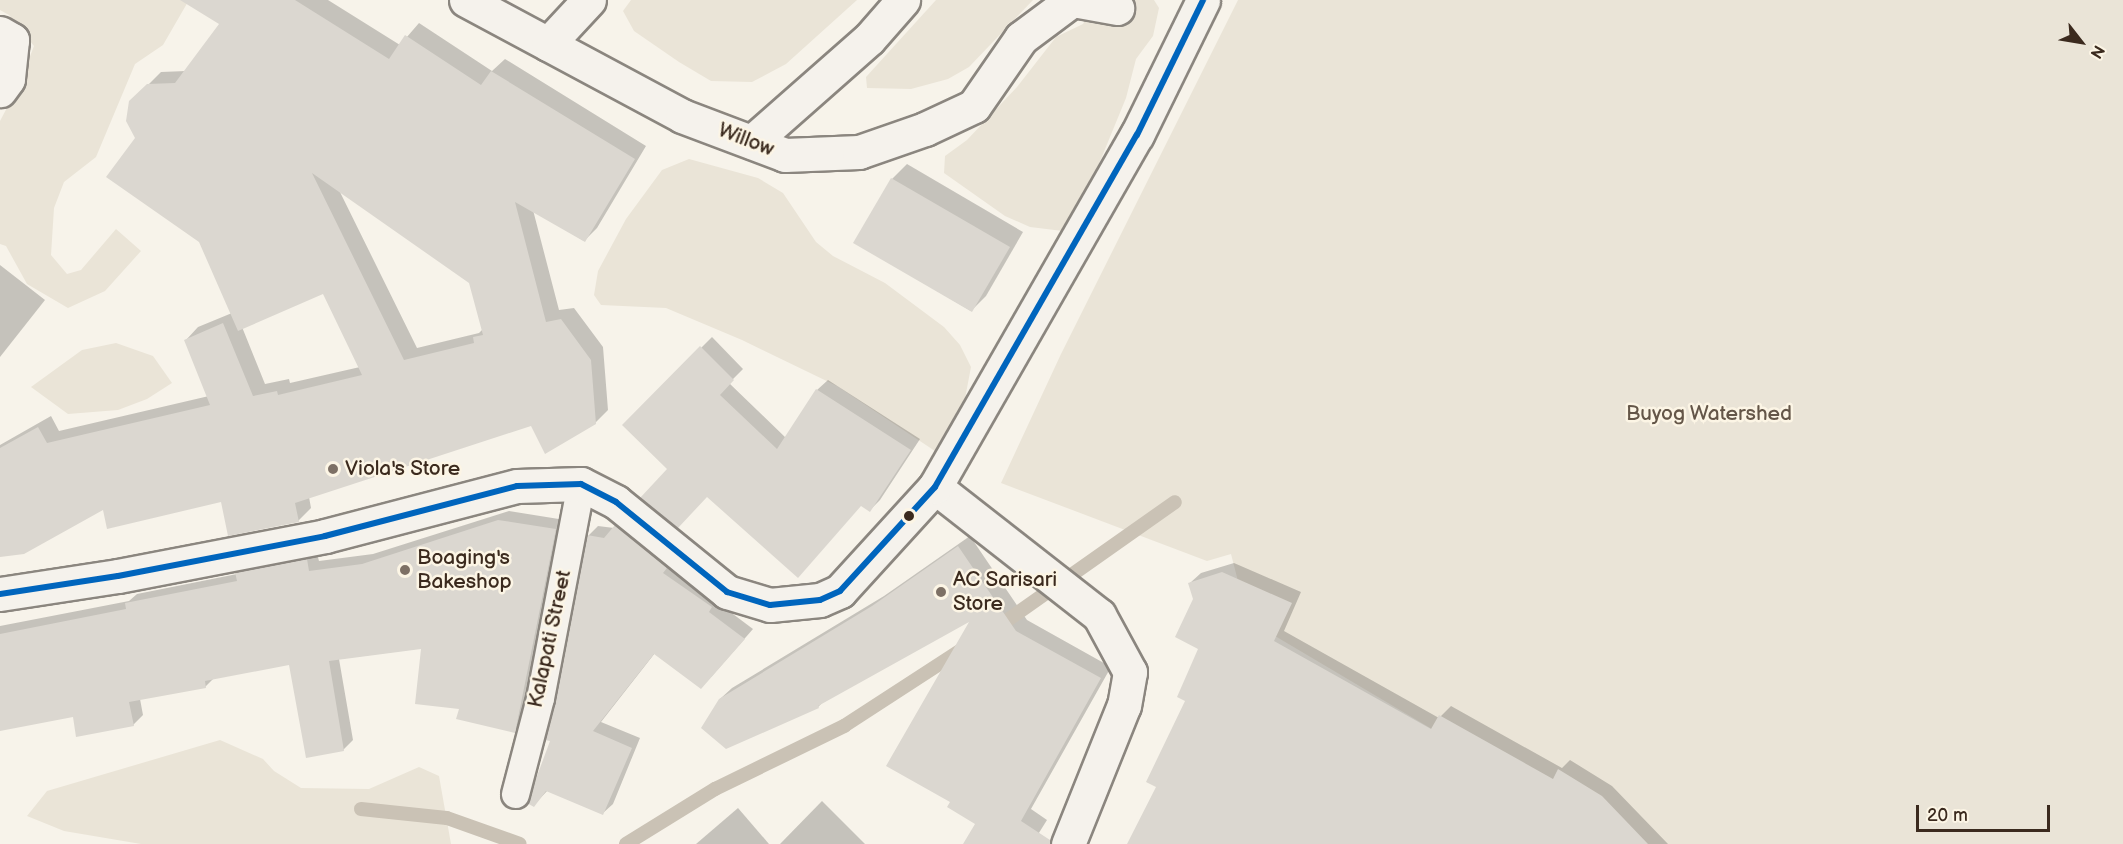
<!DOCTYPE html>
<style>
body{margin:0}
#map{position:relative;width:2123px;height:844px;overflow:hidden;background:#f7f3ea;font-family:"Balsamiq Sans",sans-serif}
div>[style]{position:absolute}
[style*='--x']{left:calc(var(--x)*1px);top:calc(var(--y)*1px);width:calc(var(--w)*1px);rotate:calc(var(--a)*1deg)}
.green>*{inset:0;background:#eae4d7}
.shadow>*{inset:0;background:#0003}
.stream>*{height:14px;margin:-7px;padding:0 7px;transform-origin:7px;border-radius:7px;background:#cac2b5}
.building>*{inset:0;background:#dbd7d0}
.roads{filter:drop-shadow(2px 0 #8b867f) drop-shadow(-2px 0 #8b867f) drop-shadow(0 2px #8b867f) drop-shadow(0 -2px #8b867f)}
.lane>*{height:27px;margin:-13.5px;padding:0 13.5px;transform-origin:13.5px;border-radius:13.5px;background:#f5f2ec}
.street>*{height:33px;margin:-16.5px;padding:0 16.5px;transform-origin:16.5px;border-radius:16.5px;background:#f5f2ec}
.secondary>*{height:33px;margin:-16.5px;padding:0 16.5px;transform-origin:16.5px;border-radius:16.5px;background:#f5f2ec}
.bus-1>*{height:6px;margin:-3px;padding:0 3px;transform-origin:3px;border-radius:3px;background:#0065bd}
.dots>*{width:16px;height:16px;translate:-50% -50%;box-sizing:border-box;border:3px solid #fcf5e5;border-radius:50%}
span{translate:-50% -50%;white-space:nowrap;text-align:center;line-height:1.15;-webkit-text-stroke:5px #fcf5e5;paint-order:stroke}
.street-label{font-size:21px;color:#3b2a1e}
.park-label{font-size:21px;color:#645648}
.poi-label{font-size:21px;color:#3b2a1e}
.left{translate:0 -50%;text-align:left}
.north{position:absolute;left:2051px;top:12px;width:60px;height:60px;-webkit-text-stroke:4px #fcf5e5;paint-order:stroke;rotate:121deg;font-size:16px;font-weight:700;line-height:24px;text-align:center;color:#3b2a1e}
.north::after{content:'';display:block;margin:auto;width:21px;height:27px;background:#3b2a1e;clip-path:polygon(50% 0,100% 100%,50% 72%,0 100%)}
.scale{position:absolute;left:1916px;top:805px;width:134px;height:27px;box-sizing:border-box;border:3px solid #3b2a1e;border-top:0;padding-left:8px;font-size:18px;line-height:21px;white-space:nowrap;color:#3b2a1e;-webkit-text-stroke:4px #fcf5e5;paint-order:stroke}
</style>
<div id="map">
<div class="green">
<i style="clip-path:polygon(0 0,189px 0,163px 45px,135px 64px,96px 157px,64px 182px,54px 208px,51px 255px,67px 274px,81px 270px,116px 229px,141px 251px,105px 291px,68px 308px,27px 284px,6px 246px,0 244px,0 121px,19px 85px,34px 46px,9px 15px,0 10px)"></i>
<i style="clip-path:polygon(631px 0,857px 0,786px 64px,752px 82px,711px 81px,679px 62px,634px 31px,623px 11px)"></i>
<i style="clip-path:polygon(936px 0,1033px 0,969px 67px,948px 79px,911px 89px,867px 88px,866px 77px)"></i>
<i style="clip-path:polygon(1096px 0,1154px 0,1159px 8px,1153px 36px,1136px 59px,1126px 98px,1071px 232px,1030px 227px,1005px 216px,944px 173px,945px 156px,967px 140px,1017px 87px,1056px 37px,1083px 24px)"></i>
<i style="clip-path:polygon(1238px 0,2123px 0,2123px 844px,1626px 844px,1248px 620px,1231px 554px,1207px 561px,1001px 483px,1061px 354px)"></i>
<i style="clip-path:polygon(689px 159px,758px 178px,783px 193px,816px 242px,833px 256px,885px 283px,944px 327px,960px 345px,971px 367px,963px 409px,941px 455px,837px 386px,742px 340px,666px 308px,601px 305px,594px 295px,598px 271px,626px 219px,662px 170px)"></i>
<i style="clip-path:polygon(116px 343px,153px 356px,172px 383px,147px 399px,118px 410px,68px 414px,31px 387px,82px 350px)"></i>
<i style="clip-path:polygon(220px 740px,263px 759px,274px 771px,301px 788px,369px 789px,419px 767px,439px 776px,451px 844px,141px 844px,64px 831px,27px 816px,47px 791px)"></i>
</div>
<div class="shadow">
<i style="clip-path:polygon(evenodd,210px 0,328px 0,400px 45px,419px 23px,492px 71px,505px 59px,646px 146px,597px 228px,584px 241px,533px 210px,559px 310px,574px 308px,603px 347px,608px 410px,595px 423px,532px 424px,309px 497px,311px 508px,298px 521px,222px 501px,104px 508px,0 554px,0 445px,51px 416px,59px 431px,209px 396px,186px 340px,198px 327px,232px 313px,201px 241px,137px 138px,131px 102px,161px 72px,186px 71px,221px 24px,210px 0,339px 190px,471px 282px,483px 329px,479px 333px,417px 348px,339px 190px,210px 0,323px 292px,360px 367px,290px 383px,289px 379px,265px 384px,242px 327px,323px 292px)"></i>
<i style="clip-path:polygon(907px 164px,1023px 232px,986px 296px,971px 311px,855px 242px,892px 179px)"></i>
<i style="clip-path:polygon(0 265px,45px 300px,0 357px)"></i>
<i style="clip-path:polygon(712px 337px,743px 369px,729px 383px,786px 438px,817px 390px,828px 380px,920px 439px,880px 500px,870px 510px,862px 505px,707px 495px,669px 469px,624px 425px)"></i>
<i style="clip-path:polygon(509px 511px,565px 520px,524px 721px,514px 731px,461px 708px,423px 648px,339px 659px,353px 740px,343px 750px,290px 664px,214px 678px,205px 687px,140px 699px,143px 715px,133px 725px,74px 716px,0 730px,0 626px,129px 601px,137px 594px,237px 574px,247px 563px,316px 550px,319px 561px,373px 554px)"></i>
<i style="clip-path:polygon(625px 517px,717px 602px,753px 629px,711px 677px,655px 653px,601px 722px,640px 738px,613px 804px,603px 813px,548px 790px,534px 805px,552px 740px,589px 535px,598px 526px,614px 528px)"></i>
<i style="clip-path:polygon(970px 536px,1027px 620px,1111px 667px,1031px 809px,1047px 820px,1032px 844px,964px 844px,978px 824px,973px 618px,824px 701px,818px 707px,720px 699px,732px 688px,884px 596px)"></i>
<i style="clip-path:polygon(1234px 563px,1301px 592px,1284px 631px,1439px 718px,1451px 706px,1562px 768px,1570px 760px,1612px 786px,1668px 844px,1128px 844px,1158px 787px,1187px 700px,1200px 648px,1195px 599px,1190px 583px,1201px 573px)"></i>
<i style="clip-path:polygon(822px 801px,865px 844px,780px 844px)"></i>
<i style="clip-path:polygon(738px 808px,769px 844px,696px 844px)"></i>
</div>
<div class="stream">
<i style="--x:995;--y:629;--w:220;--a:-35.2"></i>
<i style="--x:361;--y:809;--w:86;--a:6"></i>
<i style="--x:447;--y:818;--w:77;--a:19.6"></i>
<i style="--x:626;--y:844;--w:105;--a:-31.7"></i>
<i style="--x:715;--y:789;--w:144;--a:-26"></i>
<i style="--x:844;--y:726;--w:140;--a:-33"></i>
</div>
<div class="building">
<i style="clip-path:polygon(evenodd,180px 0,295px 0,389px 59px,405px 35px,481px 85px,491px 71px,635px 159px,585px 242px,515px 202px,546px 322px,561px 319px,591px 360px,596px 424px,545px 454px,531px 426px,295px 503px,299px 522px,228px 536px,221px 502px,107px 529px,103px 510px,24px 554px,0 557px,0 448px,38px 427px,47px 443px,210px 405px,184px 340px,223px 323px,253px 396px,277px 391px,278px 395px,362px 375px,323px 294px,238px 331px,199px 242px,106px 177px,135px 138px,126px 121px,129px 101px,147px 84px,175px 83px,219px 24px,180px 0,312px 173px,469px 283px,483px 335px,473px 337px,474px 343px,404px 360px,312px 173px)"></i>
<i style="clip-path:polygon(891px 178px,1010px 247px,972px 312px,853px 243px)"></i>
<i style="clip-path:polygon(700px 346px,734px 380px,720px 395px,777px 449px,816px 389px,911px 450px,870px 512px,861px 506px,798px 578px,707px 497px,678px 528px,640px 498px,667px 469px,622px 425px)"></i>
<i style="clip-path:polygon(498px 520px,556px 529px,515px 733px,456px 719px,459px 709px,415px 704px,421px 649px,329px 661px,344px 751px,306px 758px,289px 665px,205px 681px,206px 688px,129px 702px,134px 726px,76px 737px,73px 717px,0 731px,0 634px,126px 609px,125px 603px,237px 581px,235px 572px,307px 559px,309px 571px,362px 564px)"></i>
<i style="clip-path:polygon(615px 525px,667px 568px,663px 573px,712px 607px,709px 612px,745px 639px,701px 689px,654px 654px,593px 731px,632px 748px,603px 815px,546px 791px,534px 807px,527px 803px,550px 741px,545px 740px,555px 701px,587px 535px,604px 538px)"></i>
<i style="clip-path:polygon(958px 546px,1016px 631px,1101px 678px,1021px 821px,1050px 840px,1050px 844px,963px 844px,975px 824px,947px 807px,950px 802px,886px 766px,969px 622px,818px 706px,819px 708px,726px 749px,701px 728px,719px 699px,872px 606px)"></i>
<i style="clip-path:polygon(1222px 572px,1292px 603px,1274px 641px,1431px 729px,1439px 715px,1553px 779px,1558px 769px,1602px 796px,1648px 844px,1127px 844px,1156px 787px,1146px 782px,1185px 701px,1177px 697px,1198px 649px,1175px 637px,1193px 599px,1188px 583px)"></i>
</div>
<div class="roads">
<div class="lane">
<i style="--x:515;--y:794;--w:99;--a:-75.4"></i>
<i style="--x:540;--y:698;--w:218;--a:-79.2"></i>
</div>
<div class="street">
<i style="--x:466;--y:0;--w:245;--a:28.2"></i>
<i style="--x:682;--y:116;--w:110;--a:20.7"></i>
<i style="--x:785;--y:155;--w:74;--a:-2.3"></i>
<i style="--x:859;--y:152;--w:70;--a:-19.2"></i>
<i style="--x:925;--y:129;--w:54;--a:-25.1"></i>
<i style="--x:974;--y:106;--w:83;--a:-55.3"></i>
<i style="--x:1021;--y:38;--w:64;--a:-36.7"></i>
<i style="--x:1073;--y:0;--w:45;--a:10.3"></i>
<i style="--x:0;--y:33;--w:14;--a:30"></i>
<i style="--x:12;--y:40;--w:39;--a:96"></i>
<i style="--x:8;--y:79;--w:14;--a:126"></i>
<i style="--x:548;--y:44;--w:60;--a:-47"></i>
<i style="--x:752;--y:142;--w:156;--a:-41.4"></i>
<i style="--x:869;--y:39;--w:52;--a:-48.9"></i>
<i style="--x:935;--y:487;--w:208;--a:38"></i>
<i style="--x:1099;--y:615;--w:65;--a:61.5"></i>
<i style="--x:1130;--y:672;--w:34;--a:100"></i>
<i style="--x:1124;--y:705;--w:150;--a:111.9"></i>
</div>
<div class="secondary">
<i style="--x:0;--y:594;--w:119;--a:-8.7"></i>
<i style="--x:118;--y:576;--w:211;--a:-10.9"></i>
<i style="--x:325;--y:536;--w:198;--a:-14.6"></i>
<i style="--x:517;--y:486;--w:64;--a:-1.8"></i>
<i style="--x:581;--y:484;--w:39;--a:27"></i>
<i style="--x:616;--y:502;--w:143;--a:39"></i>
<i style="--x:727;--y:592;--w:45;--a:16.8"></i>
<i style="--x:770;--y:605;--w:50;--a:-5.7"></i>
<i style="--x:820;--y:600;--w:22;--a:-24"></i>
<i style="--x:840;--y:591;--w:141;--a:-47.6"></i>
<i style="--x:935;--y:487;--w:406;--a:-60.2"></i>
<i style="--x:1137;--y:135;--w:150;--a:-63.9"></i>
</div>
</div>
<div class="bus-1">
<i style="--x:0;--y:594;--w:119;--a:-8.7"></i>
<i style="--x:118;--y:576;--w:211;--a:-10.9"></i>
<i style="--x:325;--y:536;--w:198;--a:-14.6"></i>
<i style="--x:517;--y:486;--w:64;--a:-1.8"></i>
<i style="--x:581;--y:484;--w:39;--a:27"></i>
<i style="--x:616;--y:502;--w:143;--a:39"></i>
<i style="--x:727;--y:592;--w:45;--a:16.8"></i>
<i style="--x:770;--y:605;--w:50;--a:-5.7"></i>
<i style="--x:820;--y:600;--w:22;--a:-24"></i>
<i style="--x:840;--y:591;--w:141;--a:-47.6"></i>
<i style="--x:935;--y:487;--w:406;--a:-60.2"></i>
<i style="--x:1137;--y:135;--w:150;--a:-63.9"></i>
</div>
<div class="dots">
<i style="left:333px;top:469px;background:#7d7065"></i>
<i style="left:909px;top:516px;background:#3b2a1e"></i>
<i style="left:405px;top:570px;background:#7d7065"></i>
<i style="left:941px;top:592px;background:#7d7065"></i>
</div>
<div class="street-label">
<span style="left:746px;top:140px;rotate:21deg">Willow</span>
<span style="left:550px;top:639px;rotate:-78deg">Kalapati Street</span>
</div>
<div class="park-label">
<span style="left:1709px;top:414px">Buyog Watershed</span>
</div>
<div class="poi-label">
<span class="left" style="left:345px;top:469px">Viola's Store</span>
<span class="left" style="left:417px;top:570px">Boaging's<br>Bakeshop</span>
<span class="left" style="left:953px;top:592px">AC Sarisari<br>Store</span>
</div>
<div class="north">N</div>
<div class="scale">20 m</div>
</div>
